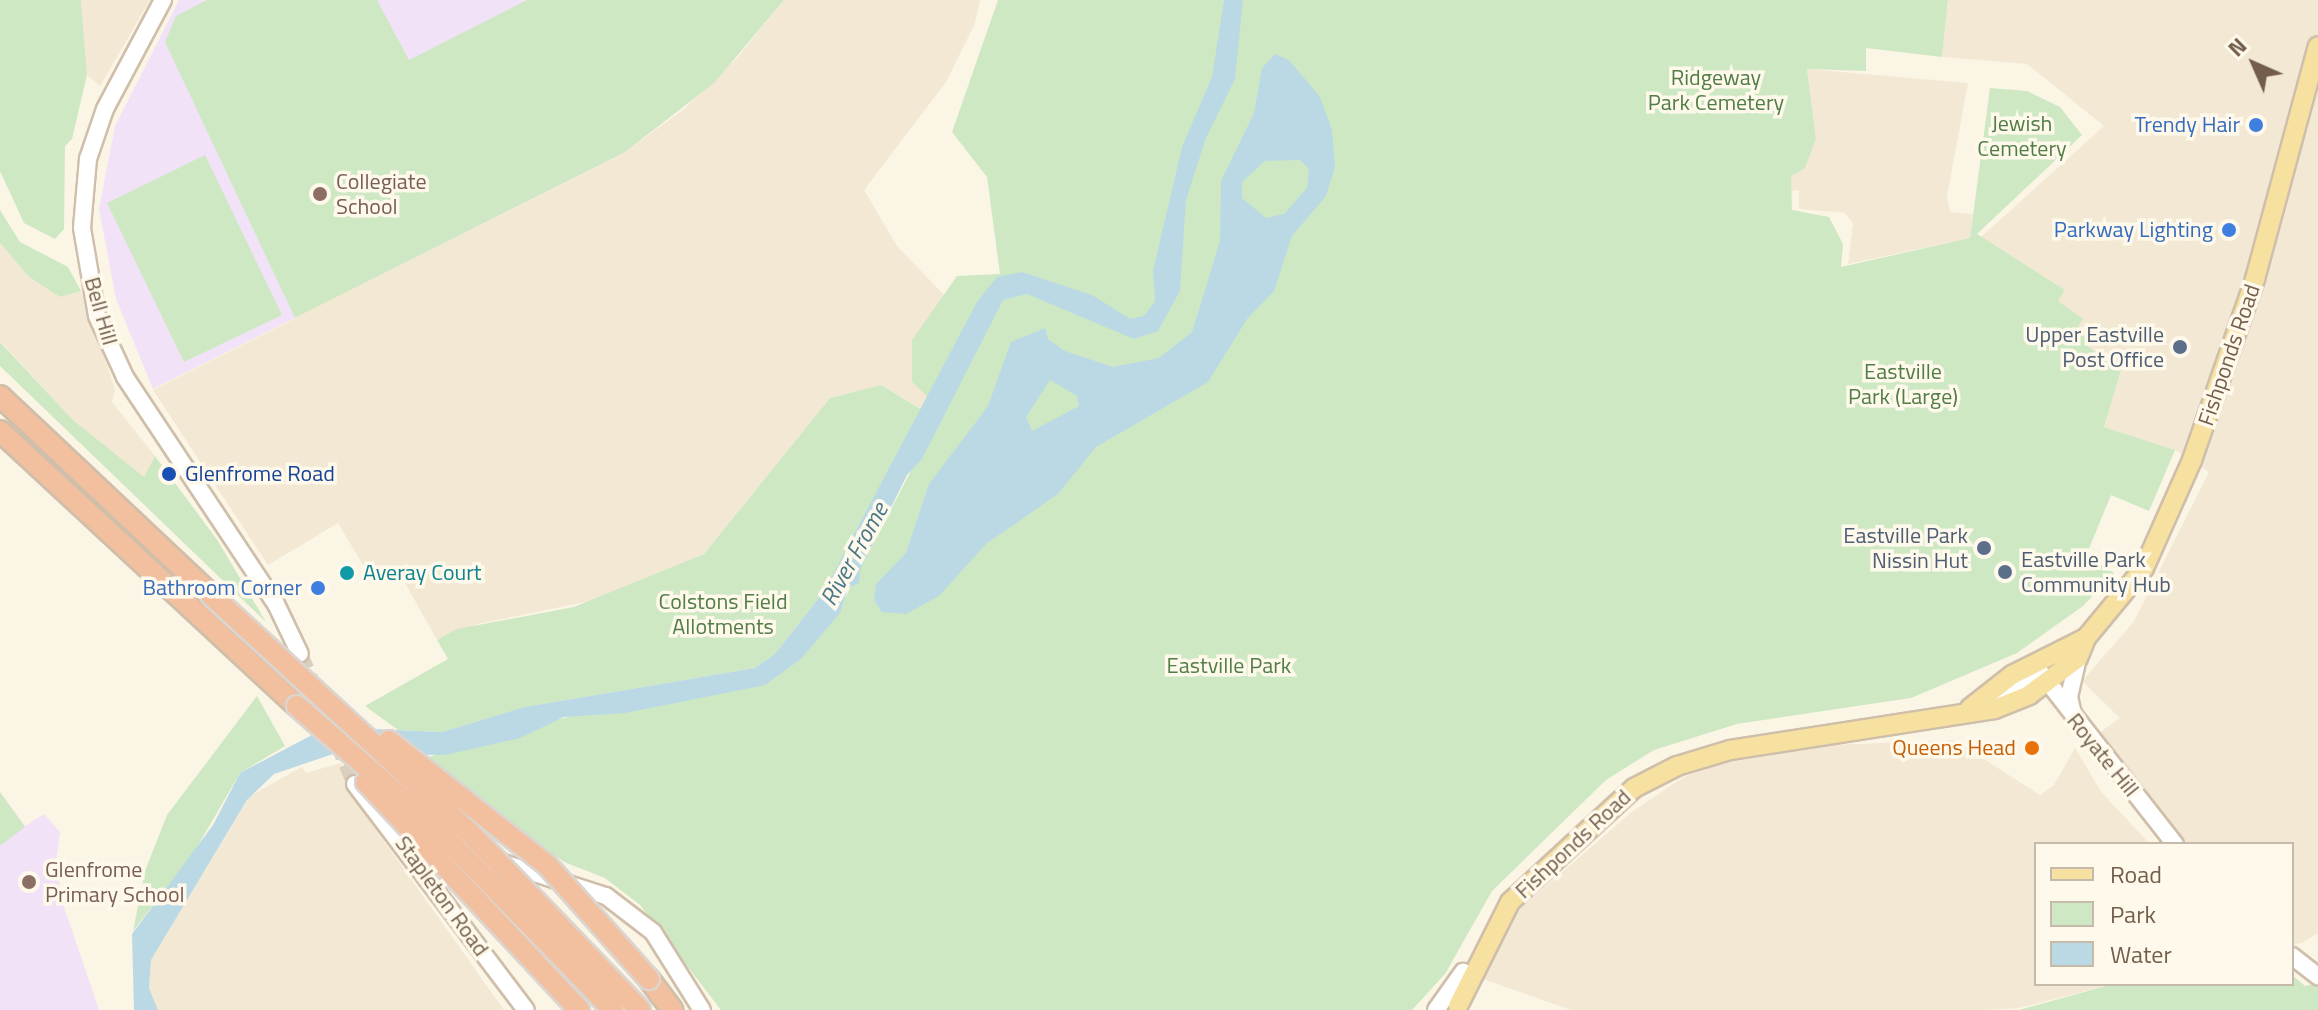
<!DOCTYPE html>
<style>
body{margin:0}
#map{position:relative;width:2318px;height:1010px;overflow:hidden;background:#fbf5e5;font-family:"Titillium Web",sans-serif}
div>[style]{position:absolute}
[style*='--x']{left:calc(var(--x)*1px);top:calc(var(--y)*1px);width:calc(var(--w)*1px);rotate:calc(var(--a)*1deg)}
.residential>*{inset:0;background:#f2e8d4}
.education>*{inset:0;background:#f2e2f7}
.green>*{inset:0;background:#cee8c4}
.water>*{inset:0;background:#bbd9e4}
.secondary-tunnel>*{height:16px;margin-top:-8px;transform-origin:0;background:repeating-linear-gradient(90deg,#d9cfbf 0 16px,transparent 0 24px)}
.roads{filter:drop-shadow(2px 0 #cfbfaa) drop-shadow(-2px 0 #cfbfaa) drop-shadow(0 2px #cfbfaa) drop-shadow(0 -2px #cfbfaa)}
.secondary>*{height:16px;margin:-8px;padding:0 8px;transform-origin:8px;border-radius:8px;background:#fff}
.primary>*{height:18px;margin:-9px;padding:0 9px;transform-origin:9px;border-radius:9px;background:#f6e1a1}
.motorway>*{height:20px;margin:-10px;padding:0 10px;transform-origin:10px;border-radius:10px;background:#f2bf9f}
.bridges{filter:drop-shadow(2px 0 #dbd5d0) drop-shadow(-2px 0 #dbd5d0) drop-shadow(0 2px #dbd5d0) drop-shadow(0 -2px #dbd5d0)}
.motorway-bridge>*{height:20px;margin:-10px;padding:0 10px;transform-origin:10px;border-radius:10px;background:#f2bf9f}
.dots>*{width:22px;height:22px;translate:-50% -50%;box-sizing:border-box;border:4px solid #fef9eb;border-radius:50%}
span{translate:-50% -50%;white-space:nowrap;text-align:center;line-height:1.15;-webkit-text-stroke:7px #fef9eb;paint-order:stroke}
.park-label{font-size:22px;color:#517d47}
.shop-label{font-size:22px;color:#366cbe}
.right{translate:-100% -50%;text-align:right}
.education-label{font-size:22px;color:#785e54}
.left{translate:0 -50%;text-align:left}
.street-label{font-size:22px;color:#735e4c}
.service-label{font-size:22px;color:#4e5e75}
.transit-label{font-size:22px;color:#164399}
.culture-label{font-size:22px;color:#0d838f}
.food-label{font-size:22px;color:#c56008}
.water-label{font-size:24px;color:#4a788b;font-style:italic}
.legend{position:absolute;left:2034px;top:842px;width:260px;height:144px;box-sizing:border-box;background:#fef9eb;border:2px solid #c6bbab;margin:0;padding:10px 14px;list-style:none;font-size:24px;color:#735e4c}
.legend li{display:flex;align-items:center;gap:16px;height:40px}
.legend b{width:40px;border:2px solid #c6bbab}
.north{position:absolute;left:2214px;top:24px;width:80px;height:80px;-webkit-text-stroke:6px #fef9eb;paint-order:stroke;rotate:315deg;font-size:22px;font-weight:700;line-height:32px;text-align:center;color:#735e4c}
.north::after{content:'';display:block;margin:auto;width:28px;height:36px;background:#735e4c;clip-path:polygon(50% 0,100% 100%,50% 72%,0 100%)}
</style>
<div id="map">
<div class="residential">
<i style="clip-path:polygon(81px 0,150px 0,100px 86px,87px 75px)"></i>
<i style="clip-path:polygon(784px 0,980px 0,975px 23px,946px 82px,864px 190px,897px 246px,968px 320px,922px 410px,881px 385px,830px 398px,704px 554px,600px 599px,478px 624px,437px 640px,399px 572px,375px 585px,338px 523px,268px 565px,153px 390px,625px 152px,683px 110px,738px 57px)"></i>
<i style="clip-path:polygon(1948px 0,2318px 0,2318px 933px,2302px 943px,2292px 944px,2292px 844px,2187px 844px,2099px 733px,2120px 718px,2082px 681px,2133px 623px,2209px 472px,2175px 450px,2104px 427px,2121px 370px,2086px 345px,2058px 301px,2065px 290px,1981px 237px,2104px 126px,2027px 64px,1942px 57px)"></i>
<i style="clip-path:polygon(1807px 69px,1968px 83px,1947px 196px,1950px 212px,1973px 214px,1970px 238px,1848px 264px,1853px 224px,1845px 213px,1799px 209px,1799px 190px,1785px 192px,1784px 180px,1805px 167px,1816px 138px)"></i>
<i style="clip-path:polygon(0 243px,29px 277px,60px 297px,81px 291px,115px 389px,112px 402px,155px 456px,145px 478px,73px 420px,0 341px)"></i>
<i style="clip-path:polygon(1954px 740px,2040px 795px,2054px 785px,2075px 748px,2102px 793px,2150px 844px,2036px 844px,2036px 984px,2113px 984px,2019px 1008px,1986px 1010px,1571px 1010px,1483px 979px,1502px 924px,1633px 811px,1684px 777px,1759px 748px)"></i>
<i style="clip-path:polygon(341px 763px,371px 823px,504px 1010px,158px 1010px,149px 988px,151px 960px,250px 796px,302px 767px,306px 773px)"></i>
</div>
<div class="education">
<i style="clip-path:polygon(179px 0,784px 0,714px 83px,625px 152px,153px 389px,116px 299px,99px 209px,115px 126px)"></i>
<i style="clip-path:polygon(0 792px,25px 826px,44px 814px,60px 832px,56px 862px,62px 901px,99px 1010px,0 1010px)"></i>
</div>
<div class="green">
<i style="clip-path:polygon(0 0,81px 0,87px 75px,72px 139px,65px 146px,64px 229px,55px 239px,24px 223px,0 171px)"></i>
<i style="clip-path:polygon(207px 0,377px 0,409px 60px,527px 0,784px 0,714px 83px,625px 152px,295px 318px,165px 42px,176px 16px)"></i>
<i style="clip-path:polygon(998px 0,1948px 0,1942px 57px,1866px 48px,1866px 71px,1807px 69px,1816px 139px,1805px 168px,1791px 176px,1792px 210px,1829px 217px,1843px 244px,1841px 267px,1970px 238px,1990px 88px,2027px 91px,2060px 107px,2082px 135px,1977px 234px,2065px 290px,2058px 301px,2083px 319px,2078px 326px,2092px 337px,2086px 345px,2121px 370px,2104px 427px,2175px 450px,2149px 511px,2111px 495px,2086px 556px,2114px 573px,2083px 606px,2017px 653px,1911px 698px,1737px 724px,1654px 750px,1606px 780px,1492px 891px,1445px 974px,1412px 1010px,721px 1010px,640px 905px,605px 878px,564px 862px,425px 758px,578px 714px,741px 684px,840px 595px,845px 598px,942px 411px,912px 382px,912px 340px,957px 276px,1000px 274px,987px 177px,952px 132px)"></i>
<i style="clip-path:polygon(205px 155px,282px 315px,184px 362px,107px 203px)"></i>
<i style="clip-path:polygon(0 210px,20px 242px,68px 267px,81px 291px,60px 297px,29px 277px,0 243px)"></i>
<i style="clip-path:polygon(0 342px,73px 420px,144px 477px,155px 456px,218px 541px,266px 622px,0 366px)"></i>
<i style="clip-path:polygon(881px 385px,922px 410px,824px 591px,775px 654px,755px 668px,526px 707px,442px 732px,398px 730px,365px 706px,448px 659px,437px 640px,457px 629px,574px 607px,704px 554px,830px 398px)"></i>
<i style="clip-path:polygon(257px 696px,285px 746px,240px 773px,193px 854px,133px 931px,145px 871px,167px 815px)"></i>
<i style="clip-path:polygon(0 792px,25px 827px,0 846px)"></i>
<i style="clip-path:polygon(2292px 975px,2305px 986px,2318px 983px,2318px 1010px,2019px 1010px,2113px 984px,2292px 984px)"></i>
</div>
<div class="water">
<i style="clip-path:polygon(1224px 0,1243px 0,1235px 79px,1206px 138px,1186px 200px,1180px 291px,1158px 331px,1134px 339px,1027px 294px,1003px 300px,922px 459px,907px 475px,860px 570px,859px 583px,848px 588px,840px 613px,801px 659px,765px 685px,625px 713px,564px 717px,520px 738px,445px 755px,333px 754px,274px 774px,247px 800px,151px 960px,149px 988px,158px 1010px,134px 1010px,132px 934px,213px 825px,240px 773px,327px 727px,442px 732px,525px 707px,755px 668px,775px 654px,824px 591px,977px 302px,997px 277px,1022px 272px,1092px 295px,1130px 319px,1144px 316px,1155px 301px,1153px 271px,1182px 147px,1212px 77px)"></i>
<i style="clip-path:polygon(evenodd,1275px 54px,1289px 60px,1320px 97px,1332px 130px,1335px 167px,1326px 196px,1292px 236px,1274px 291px,1247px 319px,1208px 382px,1096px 447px,1058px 494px,986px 544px,939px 596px,906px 614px,882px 612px,874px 600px,876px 584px,906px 553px,929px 484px,988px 406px,1011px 342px,1045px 328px,1048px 339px,1065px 351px,1113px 367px,1159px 358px,1192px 332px,1220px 241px,1221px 181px,1254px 113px,1262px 68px,1275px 54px,1300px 160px,1309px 169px,1307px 188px,1284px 214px,1266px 218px,1242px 198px,1242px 182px,1265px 161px,1300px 160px,1275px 54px,1050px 380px,1077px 396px,1079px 406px,1032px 431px,1026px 417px,1050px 380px)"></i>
</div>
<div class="secondary-tunnel">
<i style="--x:300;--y:654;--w:141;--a:67.1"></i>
</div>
<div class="roads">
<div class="secondary">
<i style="--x:163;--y:0;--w:123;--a:118"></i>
<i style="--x:105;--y:109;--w:53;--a:108.8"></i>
<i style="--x:88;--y:159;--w:69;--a:95"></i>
<i style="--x:82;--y:228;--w:89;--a:80.3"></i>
<i style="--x:97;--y:316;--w:67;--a:65.3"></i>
<i style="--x:125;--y:377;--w:273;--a:56.4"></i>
<i style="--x:276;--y:604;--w:55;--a:64.4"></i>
<i style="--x:2040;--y:672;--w:219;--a:51.9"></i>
<i style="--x:1997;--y:692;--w:49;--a:-15.5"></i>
<i style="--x:2073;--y:714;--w:17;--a:-103"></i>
<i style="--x:2069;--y:697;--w:40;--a:-77"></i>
<i style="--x:355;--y:784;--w:283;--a:52.9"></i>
<i style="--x:457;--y:848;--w:157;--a:17.9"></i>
<i style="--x:606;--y:896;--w:59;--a:37.5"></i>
<i style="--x:653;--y:932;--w:92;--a:57.9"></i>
<i style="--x:2292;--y:956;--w:33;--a:38"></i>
<i style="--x:1436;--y:1010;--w:47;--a:-54.6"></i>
</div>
<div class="primary">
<i style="--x:1970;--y:708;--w:53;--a:-38.2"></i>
<i style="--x:2012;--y:675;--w:83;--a:-26.6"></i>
<i style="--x:1458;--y:1006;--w:116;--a:-63.4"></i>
<i style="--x:1510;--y:902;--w:168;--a:-42.6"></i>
<i style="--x:1634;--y:788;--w:48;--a:-27.1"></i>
<i style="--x:1677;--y:766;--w:55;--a:-16.8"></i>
<i style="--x:1730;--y:750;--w:268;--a:-8.8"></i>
<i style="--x:1995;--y:709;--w:37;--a:-22"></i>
<i style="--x:2029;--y:695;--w:61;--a:-37.1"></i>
<i style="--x:2078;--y:658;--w:22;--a:-68"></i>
<i style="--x:2086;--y:638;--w:91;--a:-50.4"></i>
<i style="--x:2144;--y:568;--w:118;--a:-66"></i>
<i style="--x:2192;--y:460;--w:192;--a:-70.8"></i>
<i style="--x:2255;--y:279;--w:241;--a:-74.9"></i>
</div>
<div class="motorway">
<i style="--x:0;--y:396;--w:290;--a:43.3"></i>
<i style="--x:0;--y:431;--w:405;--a:42.8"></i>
<i style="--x:649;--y:979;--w:39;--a:53"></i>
</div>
</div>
<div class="bridges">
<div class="motorway-bridge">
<i style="--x:211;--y:595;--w:349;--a:42.6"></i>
<i style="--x:468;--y:831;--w:248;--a:46.1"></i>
<i style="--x:297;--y:706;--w:188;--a:41.3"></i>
<i style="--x:438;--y:830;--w:251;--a:45.8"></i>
<i style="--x:389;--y:741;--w:201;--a:38.1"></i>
<i style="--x:547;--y:865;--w:153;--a:48.2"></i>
<i style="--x:366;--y:782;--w:312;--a:46.9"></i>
</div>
</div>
<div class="dots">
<i style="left:2256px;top:125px;background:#3f7fe0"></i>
<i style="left:320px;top:194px;background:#8d6e63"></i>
<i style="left:2229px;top:230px;background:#3f7fe0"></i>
<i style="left:2180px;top:347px;background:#5c6f8a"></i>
<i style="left:169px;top:474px;background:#1a4fb4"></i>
<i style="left:1984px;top:548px;background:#5c6f8a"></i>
<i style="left:2005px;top:572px;background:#5c6f8a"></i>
<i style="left:347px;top:573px;background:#0f9aa8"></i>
<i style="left:318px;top:588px;background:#3f7fe0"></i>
<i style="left:2032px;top:748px;background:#e8710a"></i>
<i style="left:29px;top:882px;background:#8d6e63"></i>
</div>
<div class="park-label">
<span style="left:1716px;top:90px">Ridgeway<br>Park Cemetery</span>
<span style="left:2022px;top:136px">Jewish<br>Cemetery</span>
<span style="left:1903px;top:384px">Eastville<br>Park (Large)</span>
<span style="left:723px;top:614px">Colstons Field<br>Allotments</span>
<span style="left:1229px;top:666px">Eastville Park</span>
</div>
<div class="shop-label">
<span class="right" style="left:2240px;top:125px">Trendy Hair</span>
<span class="right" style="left:2213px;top:230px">Parkway Lighting</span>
<span class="right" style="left:302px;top:588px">Bathroom Corner</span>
</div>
<div class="education-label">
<span class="left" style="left:336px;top:194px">Collegiate<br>School</span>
<span class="left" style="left:45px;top:882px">Glenfrome<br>Primary School</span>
</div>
<div class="street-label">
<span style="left:101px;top:311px;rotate:74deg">Bell Hill</span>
<span style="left:2229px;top:355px;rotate:-71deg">Fishponds Road</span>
<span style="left:2103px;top:755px;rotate:51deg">Royate Hill</span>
<span style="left:1573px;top:844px;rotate:-43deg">Fishponds Road</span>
<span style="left:442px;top:896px;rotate:54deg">Stapleton Road</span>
</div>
<div class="service-label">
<span class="right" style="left:2164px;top:347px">Upper Eastville<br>Post Office</span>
<span class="right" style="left:1968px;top:548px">Eastville Park<br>Nissin Hut</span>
<span class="left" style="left:2021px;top:572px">Eastville Park<br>Community Hub</span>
</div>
<div class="transit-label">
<span class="left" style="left:185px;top:474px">Glenfrome Road</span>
</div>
<div class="culture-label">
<span class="left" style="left:363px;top:573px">Averay Court</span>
</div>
<div class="food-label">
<span class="right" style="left:2016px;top:748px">Queens Head</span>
</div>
<div class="water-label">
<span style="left:854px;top:554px;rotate:-61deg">River Frome</span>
</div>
<ul class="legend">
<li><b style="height:10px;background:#f6e1a1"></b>Road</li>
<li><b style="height:22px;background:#cee8c4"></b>Park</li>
<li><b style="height:22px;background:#bbd9e4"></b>Water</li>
</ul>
<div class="north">N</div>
</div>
